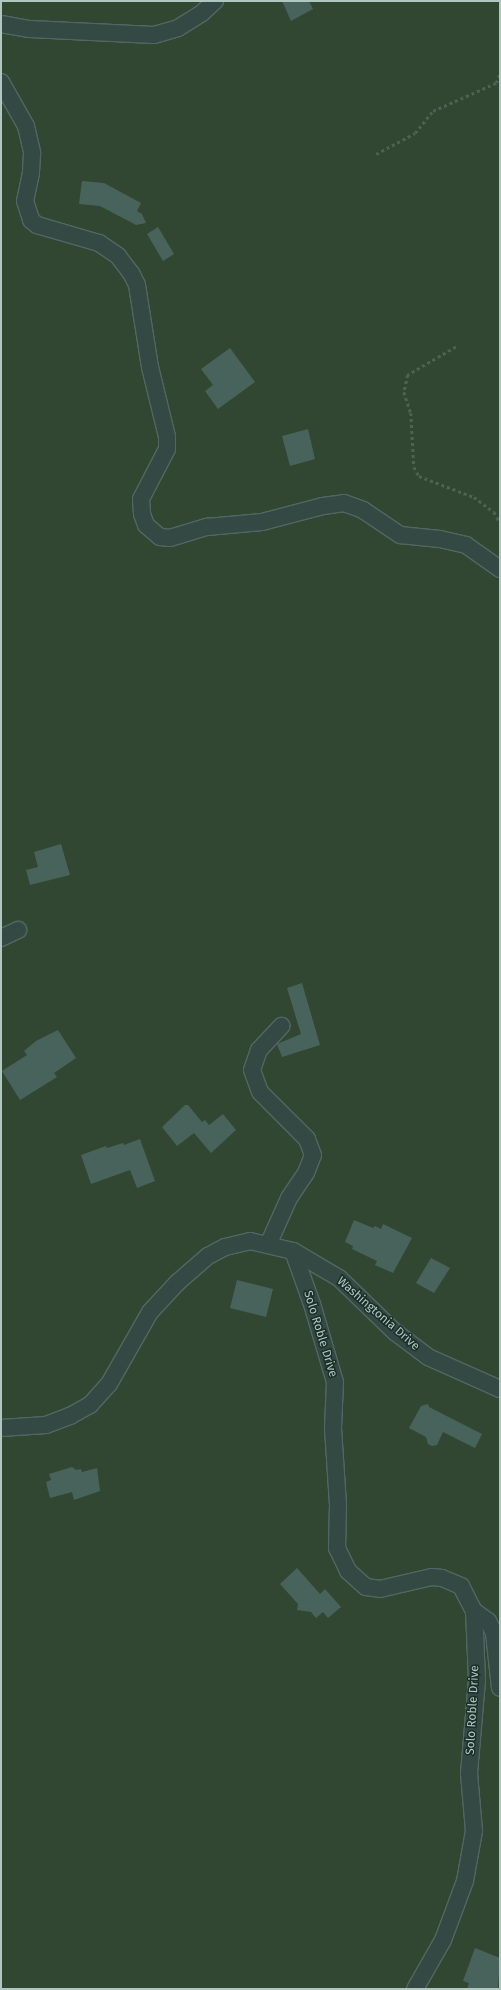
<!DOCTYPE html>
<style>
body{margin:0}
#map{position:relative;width:501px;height:1990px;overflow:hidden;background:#223932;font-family:"Fira Sans",sans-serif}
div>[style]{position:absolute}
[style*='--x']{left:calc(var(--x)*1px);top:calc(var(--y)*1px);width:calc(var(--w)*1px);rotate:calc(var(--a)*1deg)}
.green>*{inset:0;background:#324732}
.building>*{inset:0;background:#48635b}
.path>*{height:2.5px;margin-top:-1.25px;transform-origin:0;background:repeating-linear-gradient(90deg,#4c6253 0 3px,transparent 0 6px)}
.roads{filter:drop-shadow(1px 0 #536762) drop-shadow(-1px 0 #536762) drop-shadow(0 1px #536762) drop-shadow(0 -1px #536762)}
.minor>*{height:16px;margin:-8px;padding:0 8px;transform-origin:8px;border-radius:8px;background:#354944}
span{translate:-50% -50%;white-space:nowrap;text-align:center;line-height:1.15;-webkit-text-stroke:3px #1b2e28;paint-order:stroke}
.street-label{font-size:12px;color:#b0c6c0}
.frame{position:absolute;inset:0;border:2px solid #b0c6c0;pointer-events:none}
</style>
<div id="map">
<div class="green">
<i style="clip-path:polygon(1px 1px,500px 1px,500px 1989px,1px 1989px)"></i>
</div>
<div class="building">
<i style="clip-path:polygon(282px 1px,309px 1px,313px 9px,291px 21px)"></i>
<i style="clip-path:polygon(82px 181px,104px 183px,141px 203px,137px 211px,142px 214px,146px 223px,136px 225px,100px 206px,79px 204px)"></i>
<i style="clip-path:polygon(158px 227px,174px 254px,163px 261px,147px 234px)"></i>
<i style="clip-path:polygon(230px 348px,255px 382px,218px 409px,205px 391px,213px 385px,201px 369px)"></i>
<i style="clip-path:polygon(308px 429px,315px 459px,290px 466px,282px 436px)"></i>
<i style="clip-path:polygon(61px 844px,70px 875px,30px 885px,26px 870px,38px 867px,34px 852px)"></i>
<i style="clip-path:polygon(302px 983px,320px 1045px,282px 1057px,277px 1044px,301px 1034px,287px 988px)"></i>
<i style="clip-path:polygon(58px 1030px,76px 1058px,54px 1073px,57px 1077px,20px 1100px,2px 1071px,27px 1055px,24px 1051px,36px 1041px)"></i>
<i style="clip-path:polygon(185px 1105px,188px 1105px,202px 1122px,205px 1120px,209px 1125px,223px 1114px,236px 1130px,211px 1153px,194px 1133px,177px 1146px,162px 1127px)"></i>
<i style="clip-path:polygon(140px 1139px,155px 1181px,137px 1188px,130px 1170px,91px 1184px,81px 1155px,106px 1146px,107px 1148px,123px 1143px,124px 1145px)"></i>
<i style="clip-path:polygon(354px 1220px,373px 1228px,375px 1226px,381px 1229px,383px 1224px,412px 1238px,393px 1273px,375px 1265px,377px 1261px,352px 1249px,353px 1246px,345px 1242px)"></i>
<i style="clip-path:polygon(431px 1258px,450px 1268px,434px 1293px,416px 1283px)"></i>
<i style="clip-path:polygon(237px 1280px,273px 1289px,266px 1317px,230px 1308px)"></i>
<i style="clip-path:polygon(428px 1404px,429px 1407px,482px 1434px,475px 1448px,443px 1432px,437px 1445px,432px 1446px,428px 1444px,426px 1437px,409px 1428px,421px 1406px)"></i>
<i style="clip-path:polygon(72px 1467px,76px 1470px,81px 1469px,82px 1472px,97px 1468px,100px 1491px,74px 1500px,72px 1492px,50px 1498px,46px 1482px,51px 1480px,49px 1474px)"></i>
<i style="clip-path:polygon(297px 1568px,320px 1594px,325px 1589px,341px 1607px,328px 1618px,323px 1612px,316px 1618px,311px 1612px,297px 1610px,298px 1604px,280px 1584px)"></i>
<i style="clip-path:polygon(475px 1948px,500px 1958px,498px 1989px,467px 1989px,469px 1983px,463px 1981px)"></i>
</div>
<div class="path">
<i style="--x:376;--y:154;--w:44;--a:-28.3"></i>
<i style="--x:415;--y:133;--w:28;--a:-51"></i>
<i style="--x:433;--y:111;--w:69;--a:-24"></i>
<i style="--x:496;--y:83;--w:11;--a:-68"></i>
<i style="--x:456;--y:347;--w:56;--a:149.7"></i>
<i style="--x:408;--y:375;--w:17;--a:103"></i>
<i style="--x:404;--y:392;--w:22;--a:72"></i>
<i style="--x:411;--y:413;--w:54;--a:86.8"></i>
<i style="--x:414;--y:467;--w:10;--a:61"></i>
<i style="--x:419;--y:476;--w:59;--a:20.9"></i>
<i style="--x:474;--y:497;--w:25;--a:37"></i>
<i style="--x:494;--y:512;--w:12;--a:59"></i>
</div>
<div class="roads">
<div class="minor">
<i style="--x:1;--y:24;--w:29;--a:10"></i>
<i style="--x:30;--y:29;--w:124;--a:2.8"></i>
<i style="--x:154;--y:35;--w:25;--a:-16"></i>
<i style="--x:178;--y:28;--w:28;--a:-32"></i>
<i style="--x:202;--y:13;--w:18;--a:-43"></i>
<i style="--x:1;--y:82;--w:51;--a:60.4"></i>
<i style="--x:26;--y:126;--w:28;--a:77"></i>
<i style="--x:32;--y:153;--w:20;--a:93"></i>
<i style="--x:31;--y:173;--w:29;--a:102"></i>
<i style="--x:25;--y:201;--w:20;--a:72"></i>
<i style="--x:31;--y:220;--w:8;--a:40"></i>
<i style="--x:37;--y:225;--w:65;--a:16.2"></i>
<i style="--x:99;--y:243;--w:23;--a:34"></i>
<i style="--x:118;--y:256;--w:21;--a:53"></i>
<i style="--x:131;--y:273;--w:13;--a:63"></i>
<i style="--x:137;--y:285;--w:83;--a:81"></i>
<i style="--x:150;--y:367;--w:72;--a:76.3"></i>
<i style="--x:167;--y:437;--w:12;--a:90"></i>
<i style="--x:167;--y:449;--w:56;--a:117.5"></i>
<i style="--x:141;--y:499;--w:15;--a:86"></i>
<i style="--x:142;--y:514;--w:12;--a:70"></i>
<i style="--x:146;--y:525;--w:18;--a:41"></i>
<i style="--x:160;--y:537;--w:10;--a:6"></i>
<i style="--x:170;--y:538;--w:39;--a:-17"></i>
<i style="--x:207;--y:527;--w:55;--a:-5.2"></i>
<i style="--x:262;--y:522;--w:63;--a:-14.7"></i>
<i style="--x:323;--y:506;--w:21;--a:-8"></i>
<i style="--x:344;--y:503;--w:20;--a:20"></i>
<i style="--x:363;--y:510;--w:45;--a:34"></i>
<i style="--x:400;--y:535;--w:40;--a:5.7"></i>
<i style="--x:440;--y:539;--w:27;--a:13"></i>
<i style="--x:466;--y:545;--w:42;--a:35.2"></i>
<i style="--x:1;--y:938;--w:19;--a:-25"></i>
<i style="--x:268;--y:1245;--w:51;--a:-65.9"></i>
<i style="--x:289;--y:1198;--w:30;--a:-56"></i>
<i style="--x:306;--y:1173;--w:19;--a:-69"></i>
<i style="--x:313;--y:1155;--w:17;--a:-111"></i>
<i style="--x:307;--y:1139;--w:66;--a:-135"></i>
<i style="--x:260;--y:1092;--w:23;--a:-110"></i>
<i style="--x:252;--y:1070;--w:21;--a:-71"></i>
<i style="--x:259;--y:1050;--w:33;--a:-47"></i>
<i style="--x:293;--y:1251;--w:56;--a:70.3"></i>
<i style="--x:312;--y:1304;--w:81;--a:73.6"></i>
<i style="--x:335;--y:1382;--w:46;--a:92.5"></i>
<i style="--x:333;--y:1428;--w:77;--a:86.3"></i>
<i style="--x:338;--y:1505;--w:43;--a:91.3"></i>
<i style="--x:337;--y:1548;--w:25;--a:64"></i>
<i style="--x:348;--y:1571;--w:24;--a:42"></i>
<i style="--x:366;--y:1587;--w:14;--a:8"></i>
<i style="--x:380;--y:1589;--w:53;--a:-13"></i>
<i style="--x:432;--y:1577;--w:10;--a:6"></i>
<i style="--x:442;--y:1578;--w:21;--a:23"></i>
<i style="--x:461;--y:1586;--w:28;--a:63"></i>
<i style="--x:474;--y:1611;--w:69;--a:87.5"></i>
<i style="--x:477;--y:1680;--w:93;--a:94.9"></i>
<i style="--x:469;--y:1773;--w:58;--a:85.1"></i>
<i style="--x:474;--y:1831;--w:51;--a:100.2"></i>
<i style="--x:465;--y:1881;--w:63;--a:110.4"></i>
<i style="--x:443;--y:1940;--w:56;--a:119.7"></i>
<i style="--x:1;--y:1428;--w:45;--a:-3.8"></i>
<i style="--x:46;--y:1425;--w:26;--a:-21"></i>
<i style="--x:70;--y:1416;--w:23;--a:-29"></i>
<i style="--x:90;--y:1405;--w:28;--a:-48"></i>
<i style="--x:109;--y:1384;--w:83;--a:-60.3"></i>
<i style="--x:150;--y:1312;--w:41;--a:-47"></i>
<i style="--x:178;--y:1282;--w:40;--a:-41"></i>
<i style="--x:208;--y:1256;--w:19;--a:-28"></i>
<i style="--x:225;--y:1247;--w:26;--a:-13"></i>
<i style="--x:250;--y:1241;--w:44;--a:13.1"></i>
<i style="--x:293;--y:1251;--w:53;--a:30.4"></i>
<i style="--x:339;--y:1278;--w:78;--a:44"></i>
<i style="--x:395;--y:1332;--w:41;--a:37.1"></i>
<i style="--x:428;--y:1357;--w:79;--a:24"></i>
<i style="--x:474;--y:1611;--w:17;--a:36"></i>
<i style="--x:488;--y:1621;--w:13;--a:63"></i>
<i style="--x:494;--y:1633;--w:55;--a:83.8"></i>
</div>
</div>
<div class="street-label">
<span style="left:378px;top:1314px;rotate:41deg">Washingtonia Drive</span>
<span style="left:320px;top:1334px;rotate:73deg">Solo Roble Drive</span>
<span style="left:473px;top:1710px;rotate:-87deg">Solo Roble Drive</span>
</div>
<div class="frame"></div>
</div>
